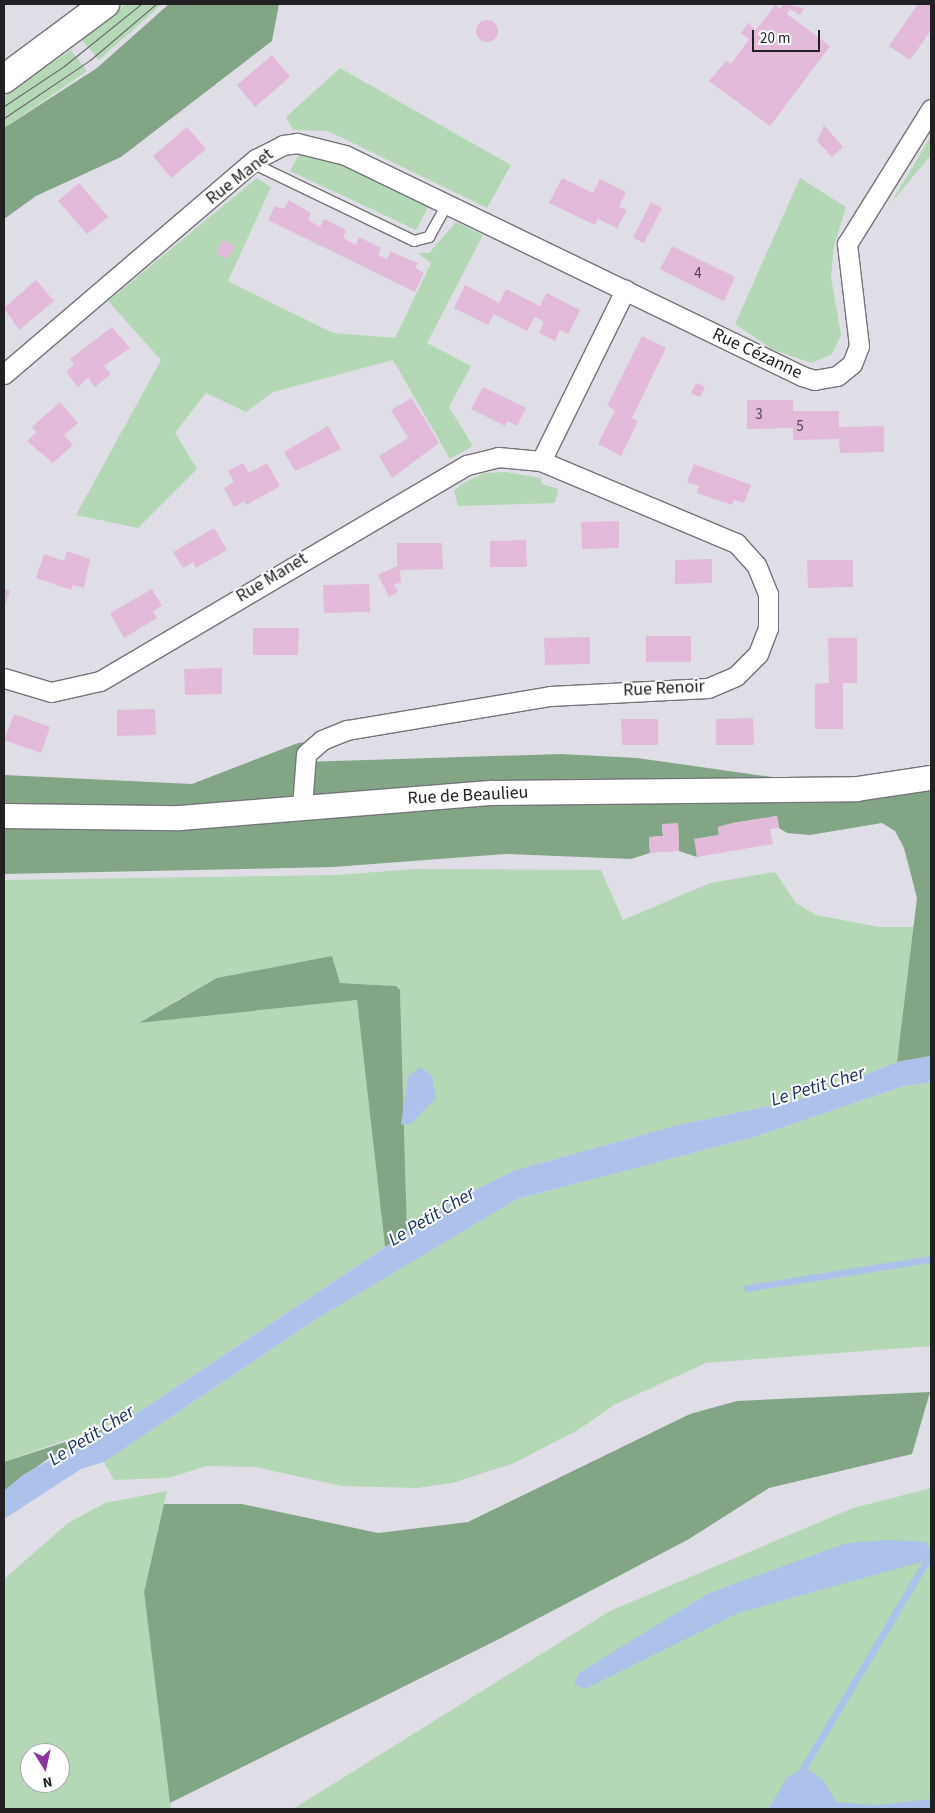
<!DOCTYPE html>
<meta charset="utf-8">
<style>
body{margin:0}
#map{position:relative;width:935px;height:1813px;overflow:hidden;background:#dfdee6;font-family:"Source Sans 3",sans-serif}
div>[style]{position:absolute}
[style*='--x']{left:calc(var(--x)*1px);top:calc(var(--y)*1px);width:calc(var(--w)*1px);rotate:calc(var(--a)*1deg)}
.green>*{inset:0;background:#b4d8b6}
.forest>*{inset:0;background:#82a685}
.water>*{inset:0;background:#acc2ea}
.stream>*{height:7px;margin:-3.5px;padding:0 3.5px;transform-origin:3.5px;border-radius:3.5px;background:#acc2ea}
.building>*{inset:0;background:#e3bad9}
.round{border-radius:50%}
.roads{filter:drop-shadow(1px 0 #74737a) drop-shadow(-1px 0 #74737a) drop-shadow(0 1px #74737a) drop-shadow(0 -1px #74737a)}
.service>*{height:10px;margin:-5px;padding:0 5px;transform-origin:5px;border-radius:5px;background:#fff}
.minor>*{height:19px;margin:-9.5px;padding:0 9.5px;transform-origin:9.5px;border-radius:9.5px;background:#fff}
.tertiary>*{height:24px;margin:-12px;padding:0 12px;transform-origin:12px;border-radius:12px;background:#fff}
.secondary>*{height:28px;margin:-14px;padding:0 14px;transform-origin:14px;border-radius:14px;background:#fff}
.tram>*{height:1px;margin:-0.5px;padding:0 0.5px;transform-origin:0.5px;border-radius:0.5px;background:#626166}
span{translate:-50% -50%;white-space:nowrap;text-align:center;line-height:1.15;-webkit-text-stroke:4px #fff;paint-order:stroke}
.number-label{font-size:15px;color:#524751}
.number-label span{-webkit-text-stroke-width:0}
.street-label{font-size:18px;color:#212124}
.water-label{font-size:19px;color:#1a3263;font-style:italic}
.frame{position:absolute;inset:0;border:5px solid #212124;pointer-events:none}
.north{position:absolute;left:20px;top:1743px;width:50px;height:50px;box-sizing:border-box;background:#fff;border:1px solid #a6a6a7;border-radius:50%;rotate:170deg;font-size:14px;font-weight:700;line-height:20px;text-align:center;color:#212124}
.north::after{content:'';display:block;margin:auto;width:18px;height:22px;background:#8c33a0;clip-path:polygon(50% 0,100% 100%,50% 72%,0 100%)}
.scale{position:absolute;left:752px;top:30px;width:68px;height:22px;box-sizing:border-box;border:2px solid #212124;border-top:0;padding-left:6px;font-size:15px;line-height:18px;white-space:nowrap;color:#212124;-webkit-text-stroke:4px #fff;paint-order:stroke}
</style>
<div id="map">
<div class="green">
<i style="clip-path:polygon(126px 4px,162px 4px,99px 60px,82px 40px)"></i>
<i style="clip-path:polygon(71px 50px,87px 71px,4px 128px,4px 96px)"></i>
<i style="clip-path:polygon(340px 68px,511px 165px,487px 208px,328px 131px,293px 130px,286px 117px)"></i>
<i style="clip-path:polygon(931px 136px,931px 155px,891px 203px,925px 146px)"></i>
<i style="clip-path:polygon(299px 154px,329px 158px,428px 207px,416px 230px,290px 171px)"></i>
<i style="clip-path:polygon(257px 178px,271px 187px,228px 281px,333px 333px,395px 338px,431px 263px,418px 253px,429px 253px,456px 222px,483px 235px,427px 343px,471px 366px,449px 407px,473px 446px,450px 459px,393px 360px,273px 392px,246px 412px,206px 393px,175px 433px,197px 469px,138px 528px,76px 515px,161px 360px,108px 301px)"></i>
<i style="clip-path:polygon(800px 178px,846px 207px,834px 246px,831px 277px,841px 335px,832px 354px,812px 363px,773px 350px,735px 324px)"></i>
<i style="clip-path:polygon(506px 472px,541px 478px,542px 484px,558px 489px,555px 503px,458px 506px,454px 491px,463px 483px,485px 473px)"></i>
<i style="clip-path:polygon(415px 869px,601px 870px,623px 920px,710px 883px,775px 872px,796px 903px,816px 915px,879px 927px,916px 927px,897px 1062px,807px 1098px,674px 1126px,516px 1170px,460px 1197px,407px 1232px,400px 990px,395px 986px,340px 983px,332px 956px,184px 996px,140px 1023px,357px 1000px,385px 1247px,131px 1417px,4px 1462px,4px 880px,337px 875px)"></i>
<i style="clip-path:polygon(931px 1082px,931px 1346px,706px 1363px,614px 1405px,578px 1430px,514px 1463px,453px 1483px,417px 1488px,342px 1486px,255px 1467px,207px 1466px,168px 1478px,114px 1480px,104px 1462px,318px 1318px,517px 1199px,754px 1137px,904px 1086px)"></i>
<i style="clip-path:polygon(931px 1488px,931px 1809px,293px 1809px,610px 1611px,853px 1508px)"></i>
<i style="clip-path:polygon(evenodd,167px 1491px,144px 1592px,171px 1809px,4px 1809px,4px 1579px,68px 1523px,105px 1503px,167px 1491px,30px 1753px,60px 1753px,60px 1783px,30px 1783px,30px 1753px)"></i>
</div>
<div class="forest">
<i style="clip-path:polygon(169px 4px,279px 4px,272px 41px,121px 157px,36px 196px,4px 219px,4px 128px,97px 68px)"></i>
<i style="clip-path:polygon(322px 740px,303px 762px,561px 754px,637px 758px,857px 789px,931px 778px,931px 1056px,897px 1062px,917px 898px,904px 848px,895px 831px,882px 823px,810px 835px,787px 833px,779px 828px,777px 816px,733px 823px,718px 827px,719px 835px,695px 839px,697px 857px,679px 851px,678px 824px,662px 824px,663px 836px,649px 837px,650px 853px,631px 859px,505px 854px,333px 867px,4px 874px,4px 775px,192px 784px,298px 743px)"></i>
<i style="clip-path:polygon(332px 956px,340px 983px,396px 986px,400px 990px,407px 1232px,385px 1247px,357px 1000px,139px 1023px,217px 978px)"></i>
<i style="clip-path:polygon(930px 1392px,912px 1454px,769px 1488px,689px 1539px,501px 1638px,170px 1803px,144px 1592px,164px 1504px,242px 1504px,378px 1533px,468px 1522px,690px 1414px,737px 1401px)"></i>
<i style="clip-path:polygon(111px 1427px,49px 1458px,4px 1491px,4px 1462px)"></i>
</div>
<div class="water">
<i style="clip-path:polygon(931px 1056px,931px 1082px,904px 1086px,754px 1137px,517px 1199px,318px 1318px,104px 1462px,81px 1469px,4px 1519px,4px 1491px,24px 1474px,131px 1417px,460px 1197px,516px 1170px,674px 1126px,807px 1098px,897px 1062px)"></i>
<i style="clip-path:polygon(421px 1067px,432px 1076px,436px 1098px,412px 1123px,401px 1125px,408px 1076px)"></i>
<i style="clip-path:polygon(889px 1540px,926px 1542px,931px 1552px,921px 1562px,738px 1613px,585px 1689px,574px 1684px,579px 1673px,709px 1593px,847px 1543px)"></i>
<i style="clip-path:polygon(804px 1767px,823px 1780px,836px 1802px,876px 1805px,931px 1799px,931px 1809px,768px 1809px,787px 1778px)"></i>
</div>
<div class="stream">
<i style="--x:747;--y:1288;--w:186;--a:-9"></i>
<i style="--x:804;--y:1767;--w:249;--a:-59.3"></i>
</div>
<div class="building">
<i style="clip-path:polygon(783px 4px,804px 8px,800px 15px,790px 9px,787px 14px,830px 46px,770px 126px,709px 81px,726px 61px,731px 64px,749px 39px,741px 33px,748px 23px,756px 30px,775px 5px,780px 9px)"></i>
<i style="clip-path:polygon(918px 4px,931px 4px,931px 30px,910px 60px,889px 46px)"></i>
<i class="round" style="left:476px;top:20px;width:22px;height:22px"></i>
<i style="clip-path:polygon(272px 55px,290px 77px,255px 107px,237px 85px)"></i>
<i style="clip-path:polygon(824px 125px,843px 147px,832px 157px,817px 141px)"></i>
<i style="clip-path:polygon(187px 127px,206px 149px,171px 178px,153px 156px)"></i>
<i style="clip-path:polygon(562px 178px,593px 193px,600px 179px,626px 192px,619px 207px,627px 210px,617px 228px,598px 219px,595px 225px,549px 203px)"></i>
<i style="clip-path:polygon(79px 183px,108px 217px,87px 234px,58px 201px)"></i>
<i style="clip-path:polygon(289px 200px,311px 213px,308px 220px,320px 227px,324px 219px,346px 230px,343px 238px,356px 245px,359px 237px,381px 248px,378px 255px,387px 259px,391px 252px,418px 263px,415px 268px,424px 273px,415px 292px,268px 220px,275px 206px,284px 209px)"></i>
<i style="clip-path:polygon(651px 202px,662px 208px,644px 243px,633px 238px)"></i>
<i style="clip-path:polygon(223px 240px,235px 246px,228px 259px,216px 254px)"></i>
<i style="clip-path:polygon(672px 246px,735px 277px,724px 301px,660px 269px)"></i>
<i style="clip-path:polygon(36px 280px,54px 301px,19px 330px,4px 308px)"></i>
<i style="clip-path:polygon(465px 285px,499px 303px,506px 289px,540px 306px,547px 293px,580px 310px,568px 334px,560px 330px,555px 341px,539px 333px,544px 322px,535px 317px,527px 331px,494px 314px,488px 325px,454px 308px)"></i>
<i style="clip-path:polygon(112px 327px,130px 348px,104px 366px,111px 374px,95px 387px,88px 378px,78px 387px,66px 372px,74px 364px,70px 359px)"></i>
<i style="clip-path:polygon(642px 336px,666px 348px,632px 418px,638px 421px,621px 456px,598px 444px,615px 410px,607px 406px)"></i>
<i style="clip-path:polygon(696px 383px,705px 387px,700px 397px,691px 393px)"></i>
<i style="clip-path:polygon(483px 387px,526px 408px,517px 426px,508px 421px,505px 426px,471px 409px)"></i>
<i style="clip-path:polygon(412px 398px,439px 443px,392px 478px,379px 456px,408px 438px,391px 410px)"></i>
<i style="clip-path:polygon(747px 400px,793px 400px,793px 411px,839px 411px,839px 427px,884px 426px,884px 452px,840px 453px,839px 439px,793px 440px,793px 428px,747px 429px)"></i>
<i style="clip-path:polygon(60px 402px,78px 423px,64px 435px,73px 445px,53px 463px,27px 441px,37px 432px,32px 427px)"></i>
<i style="clip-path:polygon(328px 426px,341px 449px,295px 471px,284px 452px)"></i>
<i style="clip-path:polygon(243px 463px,249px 473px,267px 463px,280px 486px,246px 505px,244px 501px,234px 507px,224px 488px,234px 482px,228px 471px)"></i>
<i style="clip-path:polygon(694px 464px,751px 485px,744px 503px,734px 500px,732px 505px,697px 493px,699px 486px,687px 482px)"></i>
<i style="clip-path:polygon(619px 521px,619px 548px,582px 549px,581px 522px)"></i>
<i style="clip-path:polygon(214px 528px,227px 550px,196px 568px,193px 562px,183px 568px,173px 552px)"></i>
<i style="clip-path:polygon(526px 540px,527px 567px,490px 567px,490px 541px)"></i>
<i style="clip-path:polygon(397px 543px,442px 543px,443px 569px,400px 570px,401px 582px,394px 585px,398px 592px,389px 597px,378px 575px,397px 566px)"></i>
<i style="clip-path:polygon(67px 551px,90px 559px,84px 588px,73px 585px,71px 590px,36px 578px,44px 554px,64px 561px)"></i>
<i style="clip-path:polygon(712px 559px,712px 583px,675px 584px,675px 560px)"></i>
<i style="clip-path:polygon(807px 560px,853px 560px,853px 587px,808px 588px)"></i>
<i style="clip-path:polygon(369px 584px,370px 612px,324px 613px,323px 585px)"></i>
<i style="clip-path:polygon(4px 589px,10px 591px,4px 607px)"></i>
<i style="clip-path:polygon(152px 589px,162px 606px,153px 611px,157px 618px,124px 638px,110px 613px)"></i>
<i style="clip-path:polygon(253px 628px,299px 628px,298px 655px,253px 655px)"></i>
<i style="clip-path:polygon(646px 636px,691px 636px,691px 662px,646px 662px)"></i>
<i style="clip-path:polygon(590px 637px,590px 664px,545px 665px,544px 638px)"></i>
<i style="clip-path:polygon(828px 638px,857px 638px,857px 683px,843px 683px,843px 729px,815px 729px,815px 684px,829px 683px)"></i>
<i style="clip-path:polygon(222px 668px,222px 694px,185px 695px,184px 669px)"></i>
<i style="clip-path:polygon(155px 709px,156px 735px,117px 736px,117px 710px)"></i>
<i style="clip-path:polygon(14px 714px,50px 727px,41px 753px,4px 740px)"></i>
<i style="clip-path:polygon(753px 718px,754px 745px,716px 745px,716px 719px)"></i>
<i style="clip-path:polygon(621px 719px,658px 719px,658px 745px,622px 745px)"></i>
<i style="clip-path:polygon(777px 816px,779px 828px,770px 829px,773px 844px,697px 857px,694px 839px,719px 835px,718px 827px,733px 823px)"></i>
<i style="clip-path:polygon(678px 823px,679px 851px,650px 853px,649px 837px,663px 836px,662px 824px)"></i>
</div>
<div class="roads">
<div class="service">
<i style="--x:252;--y:163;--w:180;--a:25.7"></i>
<i style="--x:414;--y:241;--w:16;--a:-15"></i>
<i style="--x:429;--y:237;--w:38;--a:-61"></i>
</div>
<div class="minor">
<i style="--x:4;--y:374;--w:331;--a:-40.5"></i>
<i style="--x:256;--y:159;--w:30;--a:-27"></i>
<i style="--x:283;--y:145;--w:14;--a:-8"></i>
<i style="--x:297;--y:143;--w:49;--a:14"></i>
<i style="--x:345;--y:155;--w:508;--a:25.81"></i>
<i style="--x:802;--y:376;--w:13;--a:18"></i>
<i style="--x:814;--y:380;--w:23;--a:-10"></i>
<i style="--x:837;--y:376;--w:19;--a:-39"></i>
<i style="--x:852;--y:364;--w:19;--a:-69"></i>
<i style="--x:859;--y:346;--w:103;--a:-96.7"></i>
<i style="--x:847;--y:244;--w:159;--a:-58.1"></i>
<i style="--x:4;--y:678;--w:49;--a:16.6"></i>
<i style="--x:51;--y:692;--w:50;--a:-12.7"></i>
<i style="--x:100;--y:681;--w:426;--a:-30.5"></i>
<i style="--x:467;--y:465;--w:32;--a:-14"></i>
<i style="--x:498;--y:457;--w:43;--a:5.3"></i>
<i style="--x:302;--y:807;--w:53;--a:-85.7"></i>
<i style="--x:306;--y:754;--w:21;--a:-41"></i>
<i style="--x:322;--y:740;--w:27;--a:-22"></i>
<i style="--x:347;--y:730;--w:206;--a:-9.5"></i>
<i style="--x:550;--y:696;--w:158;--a:-2.9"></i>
<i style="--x:708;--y:688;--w:30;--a:-23"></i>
<i style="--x:736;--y:676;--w:31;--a:-45"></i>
<i style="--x:758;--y:654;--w:28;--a:-69"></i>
<i style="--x:768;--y:628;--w:34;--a:-90"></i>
<i style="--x:768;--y:594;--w:31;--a:-112"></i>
<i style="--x:756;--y:565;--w:30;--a:-132"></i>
<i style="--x:736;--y:543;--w:212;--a:-157.2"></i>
<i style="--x:541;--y:461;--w:191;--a:-63.8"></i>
</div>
<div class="tertiary">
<i style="--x:4;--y:816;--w:176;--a:0.7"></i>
<i style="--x:180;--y:818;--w:314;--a:-4.6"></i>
<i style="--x:493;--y:793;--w:364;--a:-0.6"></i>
<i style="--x:857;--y:789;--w:75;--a:-8.5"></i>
</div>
<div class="secondary">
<i style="--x:4;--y:79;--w:126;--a:-36.6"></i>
</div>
</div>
<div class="tram">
<i style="--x:4;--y:106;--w:72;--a:-33.7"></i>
<i style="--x:64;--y:66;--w:99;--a:-38.8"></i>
<i style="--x:4;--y:118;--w:104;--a:-34"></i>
<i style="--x:90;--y:60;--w:87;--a:-40.3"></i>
</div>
<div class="number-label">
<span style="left:698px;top:274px">4</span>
<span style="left:759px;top:415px">3</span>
<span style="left:800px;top:427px">5</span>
</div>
<div class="street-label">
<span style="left:240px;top:177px;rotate:-38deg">Rue Manet</span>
<span style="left:757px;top:354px;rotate:25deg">Rue Cézanne</span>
<span style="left:272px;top:578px;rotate:-31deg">Rue Manet</span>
<span style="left:664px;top:689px;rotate:-3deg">Rue Renoir</span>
<span style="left:468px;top:796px;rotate:-3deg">Rue de Beaulieu</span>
</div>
<div class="water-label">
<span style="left:818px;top:1087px;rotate:-17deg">Le Petit Cher</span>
<span style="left:432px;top:1217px;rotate:-31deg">Le Petit Cher</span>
<span style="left:92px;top:1436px;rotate:-32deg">Le Petit Cher</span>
</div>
<div class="frame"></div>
<div class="north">N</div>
<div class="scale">20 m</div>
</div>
